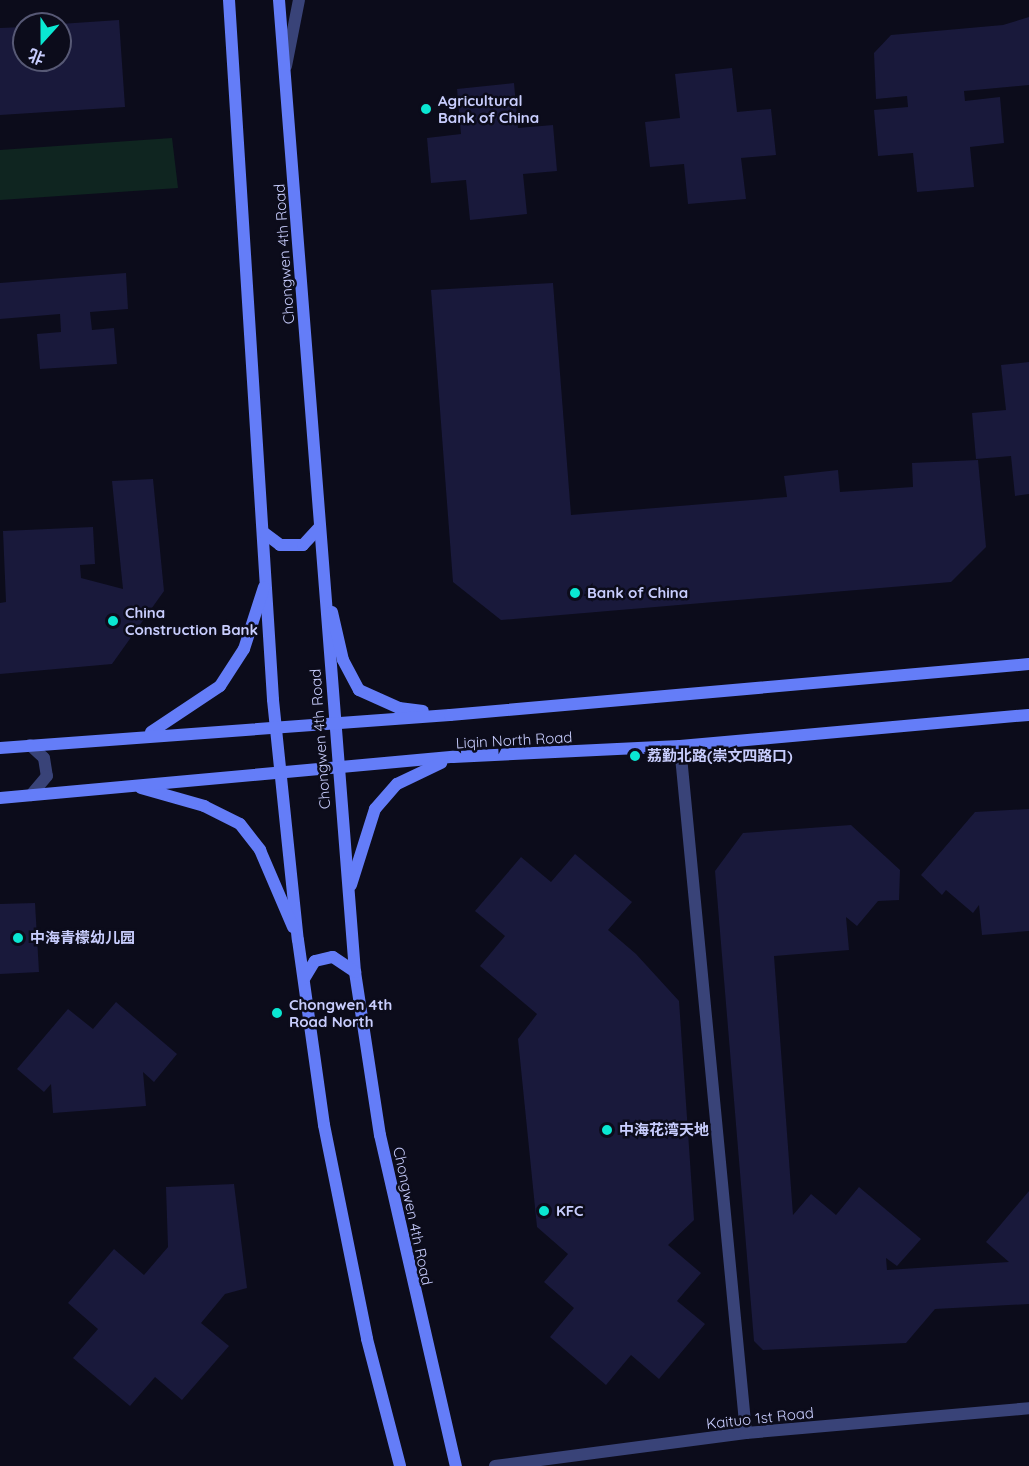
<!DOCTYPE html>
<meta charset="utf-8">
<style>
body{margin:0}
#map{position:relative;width:1029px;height:1466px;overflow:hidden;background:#0c0c1b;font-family:Quicksand,"Noto Sans SC",sans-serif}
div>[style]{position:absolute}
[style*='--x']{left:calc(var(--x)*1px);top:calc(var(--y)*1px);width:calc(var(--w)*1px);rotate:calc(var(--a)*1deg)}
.green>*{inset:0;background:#0f2520}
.building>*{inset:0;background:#19193b}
.minor>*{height:12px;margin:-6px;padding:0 6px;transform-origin:6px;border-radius:6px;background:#394378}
.tertiary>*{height:12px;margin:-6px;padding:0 6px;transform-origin:6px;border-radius:6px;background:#394378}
.secondary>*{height:12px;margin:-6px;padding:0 6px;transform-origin:6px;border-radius:6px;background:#647df8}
.dots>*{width:16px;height:16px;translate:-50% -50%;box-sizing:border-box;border:3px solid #0c0c1b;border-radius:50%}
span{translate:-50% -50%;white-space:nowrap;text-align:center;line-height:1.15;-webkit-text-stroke:5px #0c0c1b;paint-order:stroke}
.poi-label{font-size:15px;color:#c8cdfd;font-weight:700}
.left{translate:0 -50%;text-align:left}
.street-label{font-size:15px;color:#c8cdfd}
.north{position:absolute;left:12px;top:12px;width:60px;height:60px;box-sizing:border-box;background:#0c0c1b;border:2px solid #575975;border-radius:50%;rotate:201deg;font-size:16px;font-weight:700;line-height:24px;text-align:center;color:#c8cdfd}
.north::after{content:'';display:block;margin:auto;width:21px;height:27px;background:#0ae7d2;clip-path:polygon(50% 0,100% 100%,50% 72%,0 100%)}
</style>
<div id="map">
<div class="green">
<i style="clip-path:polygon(172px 138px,178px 188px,0 200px,0 150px)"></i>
</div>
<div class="building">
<i style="clip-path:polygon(1029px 17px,1029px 85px,964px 91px,965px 101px,1000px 97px,1004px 143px,970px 147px,974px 187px,917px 192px,913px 153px,878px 156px,874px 110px,908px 107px,907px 96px,876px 99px,874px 53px,891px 35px,1003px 25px)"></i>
<i style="clip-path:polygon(119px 20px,125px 107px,0 115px,0 28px,24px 27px,24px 60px,60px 60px,60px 24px)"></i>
<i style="clip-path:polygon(732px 68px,737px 112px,771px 109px,776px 155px,741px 158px,746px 199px,688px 204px,684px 164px,650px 167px,645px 122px,680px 118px,675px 74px)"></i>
<i style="clip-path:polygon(514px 83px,518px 128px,553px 125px,557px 171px,523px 174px,527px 214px,470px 220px,466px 180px,431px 183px,427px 138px,461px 134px,457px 89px)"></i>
<i style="clip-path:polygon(126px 273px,128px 309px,90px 312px,92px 330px,114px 328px,117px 364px,40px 369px,37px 334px,61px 332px,60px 314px,0 319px,0 283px)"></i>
<i style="clip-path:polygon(553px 283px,571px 515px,787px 497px,784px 476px,838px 470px,840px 492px,913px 487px,912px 463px,978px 460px,986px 547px,951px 582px,501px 620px,453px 582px,431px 290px)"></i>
<i style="clip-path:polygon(1029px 362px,1029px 494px,1015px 496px,1011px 456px,976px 459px,972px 413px,1006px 410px,1001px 365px)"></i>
<i style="clip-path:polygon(153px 479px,164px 591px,112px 664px,0 674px,0 603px,6px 602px,3px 531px,93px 527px,95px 564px,80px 565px,81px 578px,123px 589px,112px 481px)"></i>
<i style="clip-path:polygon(1029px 809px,1029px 931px,982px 935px,979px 905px,973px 913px,946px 890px,942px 895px,921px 875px,975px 812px)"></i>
<i style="clip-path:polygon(851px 825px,900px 870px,899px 900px,878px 901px,857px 926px,846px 917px,849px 950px,774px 956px,793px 1215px,811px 1194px,836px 1215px,859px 1187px,921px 1239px,897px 1266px,886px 1258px,887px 1270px,1009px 1262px,986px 1242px,1029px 1191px,1029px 1304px,935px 1309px,906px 1343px,763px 1350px,754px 1341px,715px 871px,743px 833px)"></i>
<i style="clip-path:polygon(575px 854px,632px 902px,608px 930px,636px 954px,679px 1001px,694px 1220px,668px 1245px,701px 1273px,677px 1301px,705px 1324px,659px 1379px,631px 1355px,606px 1385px,550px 1337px,574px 1308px,544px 1282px,568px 1254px,537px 1227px,518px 1039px,537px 1014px,480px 966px,505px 936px,475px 911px,521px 857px,551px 882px)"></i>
<i style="clip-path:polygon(35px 903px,39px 972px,0 974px,0 904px)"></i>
<i style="clip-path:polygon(116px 1002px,177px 1054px,154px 1082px,143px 1072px,146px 1106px,53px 1113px,51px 1084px,44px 1092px,17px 1069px,68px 1009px,93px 1029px)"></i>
<i style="clip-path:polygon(234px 1184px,247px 1288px,225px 1294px,201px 1323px,229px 1346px,182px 1400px,155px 1377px,130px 1406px,73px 1358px,98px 1329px,68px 1303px,114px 1249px,144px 1275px,168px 1247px,166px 1187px)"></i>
</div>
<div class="minor">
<i style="--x:680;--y:746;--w:690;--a:84.51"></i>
</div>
<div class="tertiary">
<i style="--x:286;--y:66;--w:67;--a:-78.9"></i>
<i style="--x:30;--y:745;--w:19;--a:43"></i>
<i style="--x:44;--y:758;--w:18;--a:81"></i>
<i style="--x:47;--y:776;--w:25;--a:130"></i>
<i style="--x:495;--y:1466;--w:253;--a:-7.5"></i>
<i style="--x:746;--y:1433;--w:284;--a:-5"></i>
</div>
<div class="secondary">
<i style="--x:229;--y:0;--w:701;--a:86.4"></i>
<i style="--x:273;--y:700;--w:241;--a:84.1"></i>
<i style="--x:298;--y:940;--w:187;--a:82"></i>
<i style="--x:324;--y:1125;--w:218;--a:78.6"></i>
<i style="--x:367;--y:1339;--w:131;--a:75.4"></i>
<i style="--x:279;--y:0;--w:975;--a:85.53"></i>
<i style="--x:355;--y:972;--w:165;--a:81.3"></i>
<i style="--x:380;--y:1135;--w:340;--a:77.1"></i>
<i style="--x:263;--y:532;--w:21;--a:37"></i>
<i style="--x:280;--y:545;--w:23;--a:0"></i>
<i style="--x:303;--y:545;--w:23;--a:-47"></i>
<i style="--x:332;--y:612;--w:49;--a:77.1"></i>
<i style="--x:343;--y:660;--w:34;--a:62"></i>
<i style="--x:359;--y:690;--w:44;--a:24.2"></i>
<i style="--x:399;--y:708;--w:24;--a:7"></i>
<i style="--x:151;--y:732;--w:83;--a:-33.7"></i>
<i style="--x:220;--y:686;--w:44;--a:-57"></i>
<i style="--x:244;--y:649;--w:65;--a:-72.1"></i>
<i style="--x:0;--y:748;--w:451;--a:-4.2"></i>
<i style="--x:450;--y:715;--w:581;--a:-5.03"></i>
<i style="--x:141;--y:788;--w:66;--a:15.9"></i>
<i style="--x:204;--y:806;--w:40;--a:26.6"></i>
<i style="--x:240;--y:824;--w:33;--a:52"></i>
<i style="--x:260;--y:850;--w:84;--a:66.8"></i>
<i style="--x:0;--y:798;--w:455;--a:-5.2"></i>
<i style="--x:453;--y:757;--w:227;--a:-2.8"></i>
<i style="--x:680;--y:746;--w:350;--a:-5.1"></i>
<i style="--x:351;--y:885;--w:80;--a:-72.5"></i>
<i style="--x:375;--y:809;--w:33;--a:-49"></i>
<i style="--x:397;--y:784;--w:49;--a:-25.5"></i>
<i style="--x:304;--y:979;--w:21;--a:-59"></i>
<i style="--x:315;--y:961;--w:18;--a:-13"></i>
<i style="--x:333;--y:957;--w:27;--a:34"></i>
</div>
<div class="dots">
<i style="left:426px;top:109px;background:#0ae7d2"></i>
<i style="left:575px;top:593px;background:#0ae7d2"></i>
<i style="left:113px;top:621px;background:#0ae7d2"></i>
<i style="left:635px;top:756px;background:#0ae7d2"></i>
<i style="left:18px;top:938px;background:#0ae7d2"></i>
<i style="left:277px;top:1013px;background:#0ae7d2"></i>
<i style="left:607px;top:1130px;background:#0ae7d2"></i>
<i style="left:544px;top:1211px;background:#0ae7d2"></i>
</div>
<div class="poi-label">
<span class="left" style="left:438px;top:109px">Agricultural<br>Bank of China</span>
<span class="left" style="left:587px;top:593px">Bank of China</span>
<span class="left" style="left:125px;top:621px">China<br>Construction Bank</span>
<span class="left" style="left:647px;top:756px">荔勤北路(崇文四路口)</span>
<span class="left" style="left:30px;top:938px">中海青檬幼儿园</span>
<span class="left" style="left:289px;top:1013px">Chongwen 4th<br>Road North</span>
<span class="left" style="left:619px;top:1130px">中海花湾天地</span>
<span class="left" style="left:556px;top:1211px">KFC</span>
</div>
<div class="street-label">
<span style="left:284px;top:254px;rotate:-94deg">Chongwen 4th Road</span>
<span style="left:320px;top:739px;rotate:-94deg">Chongwen 4th Road</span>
<span style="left:514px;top:740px;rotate:-3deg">Liqin North Road</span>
<span style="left:413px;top:1216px;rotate:78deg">Chongwen 4th Road</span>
<span style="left:760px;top:1418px;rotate:-6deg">Kaituo 1st Road</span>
</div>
<div class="north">北</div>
</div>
